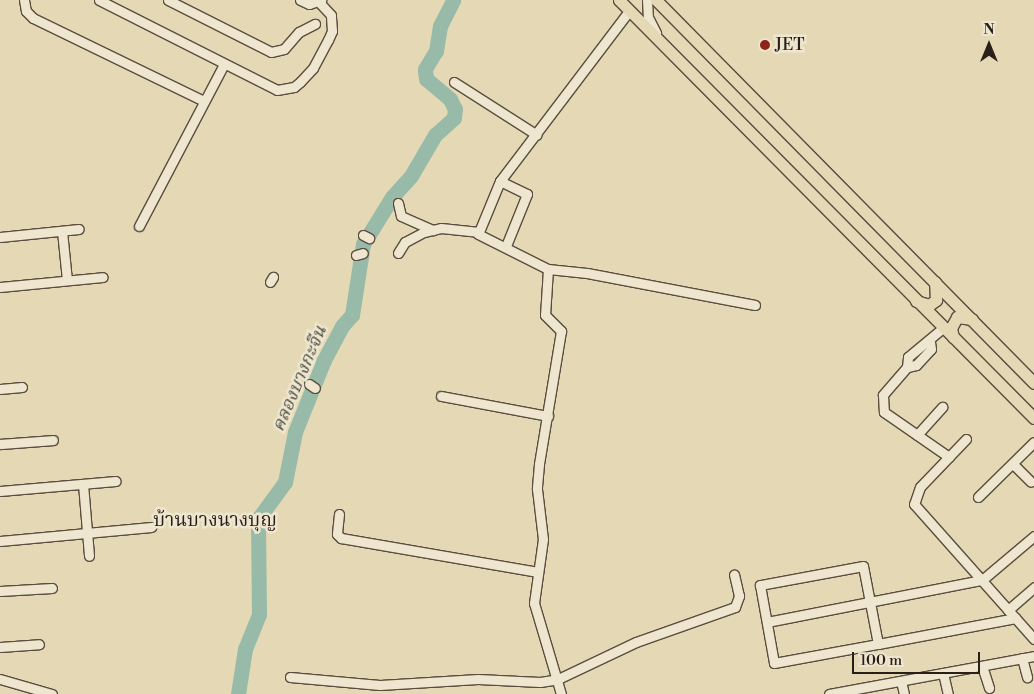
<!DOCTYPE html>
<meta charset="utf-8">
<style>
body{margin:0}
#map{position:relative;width:1034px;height:694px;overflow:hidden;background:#e5d9b5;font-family:"Libre Bodoni","Noto Serif Thai",serif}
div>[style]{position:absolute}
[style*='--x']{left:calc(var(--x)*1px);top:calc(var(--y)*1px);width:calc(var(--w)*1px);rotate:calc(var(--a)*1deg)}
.river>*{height:15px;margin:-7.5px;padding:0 7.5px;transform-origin:7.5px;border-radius:7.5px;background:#97bba8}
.roads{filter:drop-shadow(1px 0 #594d3f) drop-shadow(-1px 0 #594d3f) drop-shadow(0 1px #594d3f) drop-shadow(0 -1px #594d3f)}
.minor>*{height:9px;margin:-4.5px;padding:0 4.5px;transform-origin:4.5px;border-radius:4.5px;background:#eee6cf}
.major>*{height:11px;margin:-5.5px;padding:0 5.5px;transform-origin:5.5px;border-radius:5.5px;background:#e5d9b5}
.dots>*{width:14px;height:14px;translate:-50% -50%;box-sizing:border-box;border:2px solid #eee6cf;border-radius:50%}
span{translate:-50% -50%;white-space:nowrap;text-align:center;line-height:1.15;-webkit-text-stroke:5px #eee6cf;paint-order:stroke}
.poi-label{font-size:16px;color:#2a1e18}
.left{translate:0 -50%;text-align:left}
.water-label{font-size:18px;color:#4b4d43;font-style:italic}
.quarter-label{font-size:19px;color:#2a1e18}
.north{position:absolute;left:964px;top:20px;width:50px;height:50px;-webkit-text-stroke:4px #eee6cf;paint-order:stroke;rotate:0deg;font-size:14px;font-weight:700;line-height:20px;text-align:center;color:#2a1e18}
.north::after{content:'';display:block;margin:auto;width:18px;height:22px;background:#2a1e18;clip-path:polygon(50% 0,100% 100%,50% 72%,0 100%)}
.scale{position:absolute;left:852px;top:652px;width:128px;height:22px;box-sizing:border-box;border:2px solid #2a1e18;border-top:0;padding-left:6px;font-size:15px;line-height:18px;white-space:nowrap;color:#2a1e18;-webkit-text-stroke:4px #eee6cf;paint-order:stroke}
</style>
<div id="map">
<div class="river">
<i style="--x:238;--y:694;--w:46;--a:-81.2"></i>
<i style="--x:245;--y:649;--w:37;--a:-68"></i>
<i style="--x:259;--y:615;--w:96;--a:-90.6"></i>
<i style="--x:258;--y:519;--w:46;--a:-53.9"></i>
<i style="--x:285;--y:482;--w:51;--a:-78.7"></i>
<i style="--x:295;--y:432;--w:78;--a:-68.1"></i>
<i style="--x:324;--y:360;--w:38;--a:-62"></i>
<i style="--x:342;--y:326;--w:15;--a:-48"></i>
<i style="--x:352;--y:315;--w:72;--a:-81.2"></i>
<i style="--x:363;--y:244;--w:55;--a:-58.3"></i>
<i style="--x:392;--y:197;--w:28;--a:-48"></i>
<i style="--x:411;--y:176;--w:48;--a:-59.7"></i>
<i style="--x:435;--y:135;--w:25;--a:-42"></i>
<i style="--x:454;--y:118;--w:9;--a:-84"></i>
<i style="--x:455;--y:109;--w:11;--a:-117"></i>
<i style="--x:450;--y:99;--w:31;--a:-140"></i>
<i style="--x:426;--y:79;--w:10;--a:-96"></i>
<i style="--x:425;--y:69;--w:21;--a:-59"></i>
<i style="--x:436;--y:51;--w:25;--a:-81"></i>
<i style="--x:440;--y:26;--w:29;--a:-63"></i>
</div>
<div class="roads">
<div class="minor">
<i style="--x:24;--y:0;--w:11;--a:80"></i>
<i style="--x:26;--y:11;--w:10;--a:45"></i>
<i style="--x:33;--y:18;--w:190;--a:25.9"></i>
<i style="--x:99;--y:0;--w:199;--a:26.8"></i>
<i style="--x:277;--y:90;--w:17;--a:-10"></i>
<i style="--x:294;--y:87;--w:8;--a:-40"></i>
<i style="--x:300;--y:82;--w:19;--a:-47"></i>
<i style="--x:313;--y:68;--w:32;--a:-62"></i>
<i style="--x:328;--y:40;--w:10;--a:-66"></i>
<i style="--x:332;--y:31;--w:16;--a:-94"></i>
<i style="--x:331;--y:15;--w:18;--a:-133"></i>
<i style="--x:168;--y:0;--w:115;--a:26.8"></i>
<i style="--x:271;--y:52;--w:13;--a:-13"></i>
<i style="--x:284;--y:49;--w:23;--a:-49"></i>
<i style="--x:299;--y:32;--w:18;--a:-27"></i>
<i style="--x:300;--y:0;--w:10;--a:24"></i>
<i style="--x:309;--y:4;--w:13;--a:-18"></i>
<i style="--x:647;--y:0;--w:17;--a:87"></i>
<i style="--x:648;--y:17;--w:18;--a:63"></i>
<i style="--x:629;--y:11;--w:213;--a:127.2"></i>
<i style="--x:500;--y:181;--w:57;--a:112.5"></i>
<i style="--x:478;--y:234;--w:78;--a:26.6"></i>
<i style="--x:548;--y:269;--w:39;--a:6"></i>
<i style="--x:587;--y:273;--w:171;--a:10.8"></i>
<i style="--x:454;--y:82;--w:98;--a:32.6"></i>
<i style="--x:500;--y:181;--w:30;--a:26"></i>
<i style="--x:527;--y:194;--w:56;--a:112"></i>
<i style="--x:398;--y:203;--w:13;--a:77"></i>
<i style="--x:401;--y:216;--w:35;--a:24"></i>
<i style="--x:139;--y:226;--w:183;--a:-62.3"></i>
<i style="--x:62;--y:231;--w:49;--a:84.2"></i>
<i style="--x:363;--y:235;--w:7;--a:27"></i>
<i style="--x:0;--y:237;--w:79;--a:-5.8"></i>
<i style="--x:398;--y:253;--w:13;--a:-58"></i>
<i style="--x:405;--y:242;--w:21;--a:-28"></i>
<i style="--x:424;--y:232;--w:17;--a:-13"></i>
<i style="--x:441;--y:228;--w:36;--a:6"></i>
<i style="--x:356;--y:255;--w:7;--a:-16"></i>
<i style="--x:548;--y:269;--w:46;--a:93.7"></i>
<i style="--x:545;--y:315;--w:23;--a:45"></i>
<i style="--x:561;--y:331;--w:135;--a:99.4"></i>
<i style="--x:539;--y:464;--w:25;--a:95"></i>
<i style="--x:537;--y:489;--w:50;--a:83.2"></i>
<i style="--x:543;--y:539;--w:65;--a:98"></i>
<i style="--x:534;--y:603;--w:95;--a:73.5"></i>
<i style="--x:270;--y:282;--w:6;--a:-59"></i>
<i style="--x:0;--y:287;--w:103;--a:-5.5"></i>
<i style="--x:930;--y:342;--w:7;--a:82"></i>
<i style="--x:931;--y:349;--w:22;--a:133"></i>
<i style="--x:916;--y:365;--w:9;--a:167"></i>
<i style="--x:907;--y:367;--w:10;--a:-84"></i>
<i style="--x:908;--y:357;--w:47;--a:-39.8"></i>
<i style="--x:907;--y:367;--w:37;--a:131"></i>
<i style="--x:883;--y:395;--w:17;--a:87"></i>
<i style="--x:884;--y:412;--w:79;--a:34.7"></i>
<i style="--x:309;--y:384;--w:7;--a:34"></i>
<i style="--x:0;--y:389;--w:22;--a:-5"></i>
<i style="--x:441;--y:396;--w:109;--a:10.6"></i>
<i style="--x:917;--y:435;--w:38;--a:-48"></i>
<i style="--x:966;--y:439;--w:66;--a:133.8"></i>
<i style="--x:920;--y:487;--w:18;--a:109"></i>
<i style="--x:914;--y:504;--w:181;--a:48.4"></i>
<i style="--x:0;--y:444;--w:53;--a:-4.3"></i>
<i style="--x:1013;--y:464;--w:25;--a:45"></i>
<i style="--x:83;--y:484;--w:72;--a:85.2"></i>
<i style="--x:0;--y:491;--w:116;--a:-4.9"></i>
<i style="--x:978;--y:497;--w:78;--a:-44.5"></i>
<i style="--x:339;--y:514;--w:20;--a:96"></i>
<i style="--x:337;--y:534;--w:6;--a:45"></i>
<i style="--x:341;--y:538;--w:200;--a:9.8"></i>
<i style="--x:0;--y:541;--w:152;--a:-5.3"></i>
<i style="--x:0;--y:591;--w:52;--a:-3.3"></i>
<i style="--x:1008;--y:610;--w:35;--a:-41"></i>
<i style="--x:767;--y:622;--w:219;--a:-11.1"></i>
<i style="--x:982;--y:580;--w:68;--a:-40.2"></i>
<i style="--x:878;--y:644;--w:79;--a:-100.9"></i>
<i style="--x:863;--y:566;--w:105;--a:169.5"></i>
<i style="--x:760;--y:585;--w:79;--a:79.8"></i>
<i style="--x:774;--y:663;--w:106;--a:-10.4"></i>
<i style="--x:878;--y:644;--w:140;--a:-10.7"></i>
<i style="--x:0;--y:647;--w:39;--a:-4"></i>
<i style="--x:1022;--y:658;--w:20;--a:75"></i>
<i style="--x:982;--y:666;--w:23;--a:72"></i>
<i style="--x:943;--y:673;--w:22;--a:77"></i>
<i style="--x:290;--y:677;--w:90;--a:5.1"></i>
<i style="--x:380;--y:685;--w:98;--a:-3.5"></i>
<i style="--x:478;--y:679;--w:62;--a:2.8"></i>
<i style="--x:540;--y:682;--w:18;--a:-9"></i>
<i style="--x:558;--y:679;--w:86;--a:-25.4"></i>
<i style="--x:636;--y:642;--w:105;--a:-19.5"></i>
<i style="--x:735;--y:607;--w:12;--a:-70"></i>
<i style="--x:739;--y:596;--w:22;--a:-103"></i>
<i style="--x:0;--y:679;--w:54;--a:16.1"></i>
<i style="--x:901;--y:681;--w:13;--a:77"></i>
<i style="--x:829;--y:694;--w:208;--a:-10.5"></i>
</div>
<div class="major">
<i style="--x:619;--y:0;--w:589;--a:45.21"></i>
<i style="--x:656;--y:0;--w:538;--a:45.38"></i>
<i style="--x:916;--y:301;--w:14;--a:17"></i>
<i style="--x:929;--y:305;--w:9;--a:-36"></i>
<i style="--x:936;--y:300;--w:18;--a:-93"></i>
<i style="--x:953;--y:337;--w:9;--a:-103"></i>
<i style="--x:951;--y:328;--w:13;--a:-61"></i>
<i style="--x:957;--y:317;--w:15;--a:8"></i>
</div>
</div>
<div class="dots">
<i style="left:765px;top:45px;background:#8f2418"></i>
</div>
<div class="poi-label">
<span class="left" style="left:775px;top:45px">JET</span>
</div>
<div class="water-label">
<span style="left:300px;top:379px;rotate:-67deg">คลองบางกะจีน</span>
</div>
<div class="quarter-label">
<span style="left:215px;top:521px">บ้านบางนางบุญ</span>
</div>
<div class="north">N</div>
<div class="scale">100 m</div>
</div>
